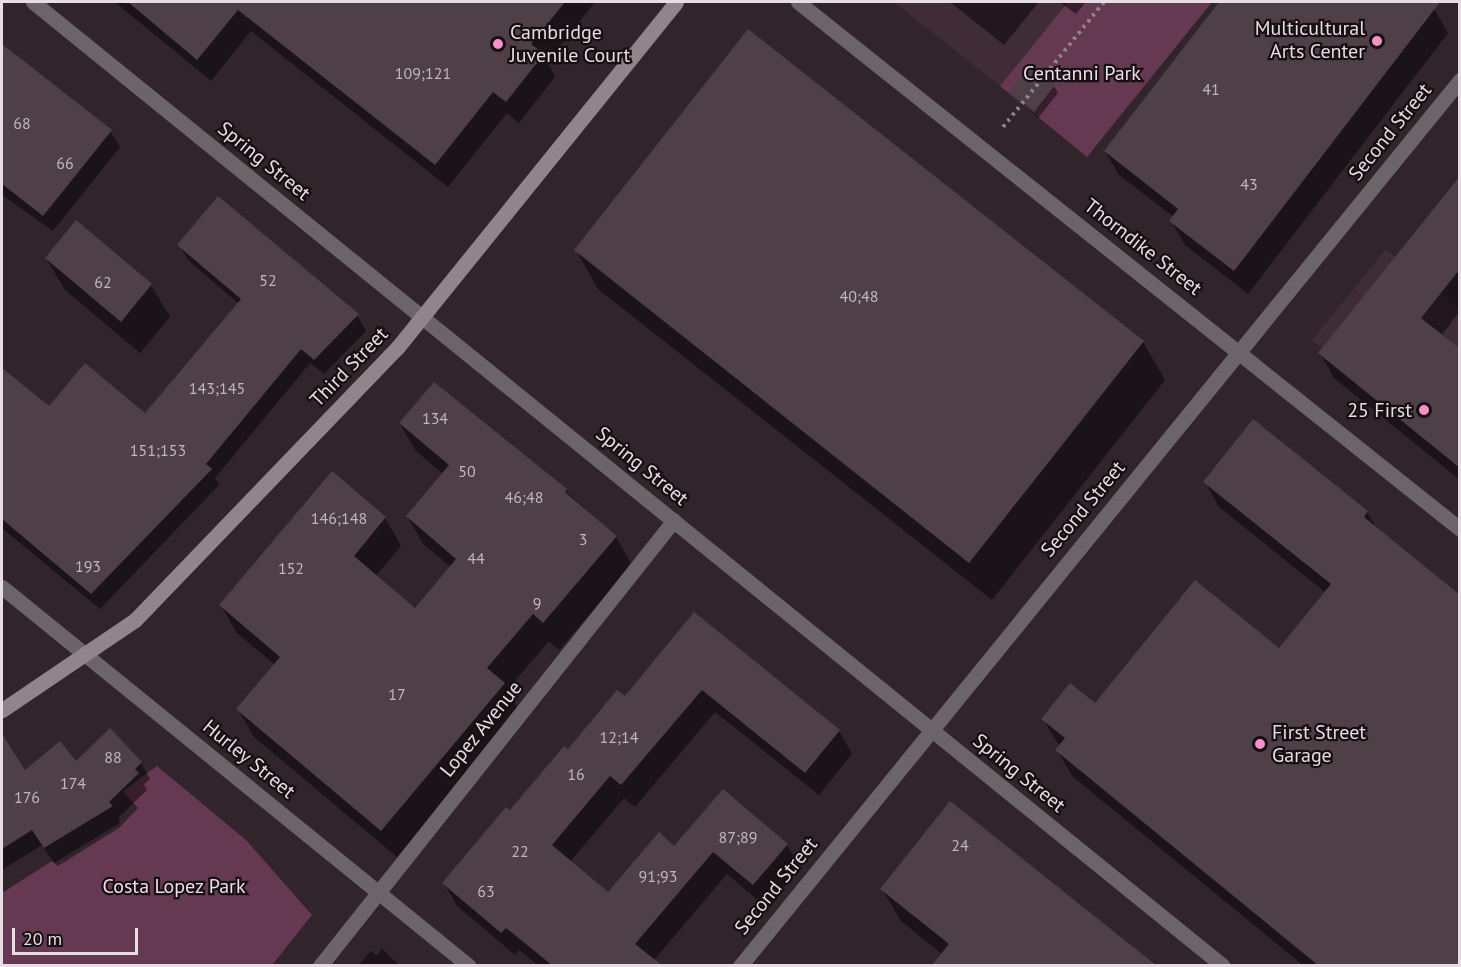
<!DOCTYPE html>
<style>
body{margin:0}
#map{position:relative;width:1461px;height:967px;overflow:hidden;background:#31242b;font-family:"PT Sans",sans-serif}
div>[style]{position:absolute}
[style*='--x']{left:calc(var(--x)*1px);top:calc(var(--y)*1px);width:calc(var(--w)*1px);rotate:calc(var(--a)*1deg)}
.built>*{inset:0;background:#3f2c36}
.green>*{inset:0;background:#653951}
.shadow>*{inset:0;background:#0007}
.building>*{inset:0;background:#4f4047}
.path>*{height:4px;margin-top:-2px;transform-origin:0;background:repeating-linear-gradient(90deg,#8e8389 0 3px,transparent 0 7.5px)}
.minor>*{height:15px;margin:-7.5px;padding:0 7.5px;transform-origin:7.5px;border-radius:7.5px;background:#6b6468}
.secondary>*{height:15px;margin:-7.5px;padding:0 7.5px;transform-origin:7.5px;border-radius:7.5px;background:#91858b}
.dots>*{width:16px;height:16px;translate:-50% -50%;box-sizing:border-box;border:3px solid #150f12;border-radius:50%}
span{translate:-50% -50%;white-space:nowrap;text-align:center;line-height:1.15;-webkit-text-stroke:4.5px #150f12;paint-order:stroke}
.number-label{font-size:16px;color:#c1b6bb}
.number-label span{-webkit-text-stroke-width:0}
.poi-label{font-size:20px;color:#e7dde2}
.right{translate:-100% -50%;text-align:right}
.left{translate:0 -50%;text-align:left}
.park-label{font-size:20px;color:#f2dce7}
.street-label{font-size:20px;color:#e7dde2}
.frame{position:absolute;inset:0;border:3px solid #e7dde2;pointer-events:none}
.scale{position:absolute;left:12px;top:928px;width:126px;height:27px;box-sizing:border-box;border:3px solid #e7dde2;border-top:0;padding-left:8px;font-size:18px;line-height:21px;white-space:nowrap;color:#e7dde2;-webkit-text-stroke:4px #150f12;paint-order:stroke}
</style>
<div id="map">
<div class="built">
<i style="clip-path:polygon(894px 2px,1068px 2px,1000px 86px)"></i>
<i style="clip-path:polygon(1386px 249px,1459px 309px,1459px 461px,1312px 340px)"></i>
</div>
<div class="green">
<i style="clip-path:polygon(1068px 2px,1212px 2px,1087px 157px,1000px 86px)"></i>
<i style="clip-path:polygon(157px 766px,246px 840px,312px 915px,272px 965px,2px 965px,2px 893px,52px 861px,58px 866px,119px 828px,138px 808px,123px 791px)"></i>
</div>
<div class="shadow">
<i style="clip-path:polygon(115px 2px,595px 2px,547px 62px,555px 77px,519px 123px,507px 113px,448px 187px,251px 31px,211px 81px)"></i>
<i style="clip-path:polygon(950px 2px,1039px 2px,1004px 45px)"></i>
<i style="clip-path:polygon(1060px 2px,1086px 2px,1076px 14px)"></i>
<i style="clip-path:polygon(1221px 2px,1424px 2px,1434px 9px,1448px 33px,1248px 294px,1185px 245px,1171px 221px,1174px 217px,1119px 175px,1105px 151px)"></i>
<i style="clip-path:polygon(2px 46px,110px 131px,120px 147px,53px 231px,2px 195px)"></i>
<i style="clip-path:polygon(1054px 86px,1058px 93px,1038px 118px,1010px 92px)"></i>
<i style="clip-path:polygon(1460px 177px,1460px 311px,1441px 336px,1460px 351px,1460px 480px,1334px 378px,1320px 353px)"></i>
<i style="clip-path:polygon(76px 222px,151px 285px,170px 317px,140px 353px,65px 290px,46px 258px)"></i>
<i style="clip-path:polygon(179px 245px,357px 315px,366px 331px,324px 374px,310px 363px,215px 478px,219px 485px,100px 609px,2px 528px,2px 370px,50px 408px,145px 415px,239px 304px,188px 260px)"></i>
<i style="clip-path:polygon(576px 250px,1143px 342px,1165px 380px,992px 600px,598px 289px)"></i>
<i style="clip-path:polygon(400px 424px,565px 490px,616px 537px,632px 565px,559px 650px,549px 641px,507px 690px,520px 712px,397px 857px,254px 737px,238px 709px,275px 665px,237px 633px,221px 606px,385px 518px,401px 546px,376px 576px,415px 610px,451px 567px,423px 544px,407px 516px,443px 474px,416px 451px)"></i>
<i style="clip-path:polygon(1205px 482px,1367px 512px,1378px 531px,1460px 966px,1304px 966px,1072px 776px,1057px 750px,1060px 747px,1043px 719px,1280px 650px,1326px 593px,1219px 507px)"></i>
<i style="clip-path:polygon(694px 614px,839px 731px,852px 754px,819px 795px,715px 712px,635px 807px,624px 798px,570px 862px,608px 894px,675px 848px,787px 845px,800px 868px,766px 907px,727px 874px,654px 960px,661px 966px,539px 966px,519px 950px,515px 955px,457px 906px,444px 883px,568px 751px,625px 699px)"></i>
<i style="clip-path:polygon(76px 763px,141px 763px,150px 779px,144px 784px,147px 790px,118px 818px,120px 823px,54px 863px,42px 845px,2px 870px,2px 779px,21px 767px,24px 772px)"></i>
<i style="clip-path:polygon(882px 889px,1155px 966px,942px 954px,901px 921px)"></i>
<i style="clip-path:polygon(382px 949px,400px 966px,358px 966px,371px 951px,377px 956px)"></i>
</div>
<div class="building">
<i style="clip-path:polygon(128px 2px,565px 2px,531px 44px,544px 54px,506px 102px,493px 92px,435px 165px,238px 10px,197px 60px)"></i>
<i style="clip-path:polygon(1219px 2px,1440px 2px,1234px 271px,1169px 221px,1178px 209px,1104px 151px)"></i>
<i style="clip-path:polygon(748px 29px,1144px 341px,969px 563px,574px 250px)"></i>
<i style="clip-path:polygon(2px 44px,112px 130px,43px 216px,2px 184px)"></i>
<i style="clip-path:polygon(1029px 66px,1055px 85px,1034px 112px,1009px 92px)"></i>
<i style="clip-path:polygon(1460px 176px,1460px 269px,1421px 318px,1460px 349px,1460px 468px,1318px 353px)"></i>
<i style="clip-path:polygon(218px 196px,359px 314px,314px 360px,301px 349px,206px 464px,212px 469px,91px 594px,2px 519px,2px 368px,49px 406px,85px 363px,145px 413px,241px 299px,177px 245px)"></i>
<i style="clip-path:polygon(76px 220px,152px 284px,121px 322px,45px 258px)"></i>
<i style="clip-path:polygon(434px 382px,567px 489px,565px 492px,617px 536px,543px 623px,533px 614px,487px 668px,505px 683px,381px 831px,236px 709px,280px 657px,219px 605px,332px 471px,386px 517px,354px 556px,415px 608px,456px 559px,406px 516px,449px 465px,399px 423px)"></i>
<i style="clip-path:polygon(1253px 419px,1368px 511px,1364px 517px,1460px 595px,1460px 966px,1319px 966px,1055px 750px,1065px 738px,1041px 719px,1070px 683px,1095px 703px,1195px 580px,1279px 648px,1331px 584px,1203px 482px)"></i>
<i style="clip-path:polygon(694px 612px,840px 730px,805px 773px,702px 690px,621px 785px,610px 776px,552px 845px,608px 892px,659px 832px,674px 846px,723px 789px,788px 844px,753px 885px,713px 852px,635px 944px,663px 966px,553px 966px,506px 928px,501px 933px,442px 883px,506px 807px,510px 810px,564px 746px,568px 749px,617px 690px,625px 696px)"></i>
<i style="clip-path:polygon(110px 728px,142px 762px,135px 769px,139px 773px,109px 802px,113px 806px,44px 848px,32px 830px,2px 849px,2px 734px,25px 770px,60px 741px,76px 761px)"></i>
<i style="clip-path:polygon(950px 801px,1157px 966px,931px 966px,949px 944px,880px 889px)"></i>
</div>
<div class="path">
<i style="--x:1003;--y:127;--w:161;--a:-51.1"></i>
</div>
<div class="minor">
<i style="--x:33;--y:2;--w:1531;--a:39.01"></i>
<i style="--x:798;--y:2;--w:846;--a:38.52"></i>
<i style="--x:2;--y:587;--w:601;--a:39.06"></i>
<i style="--x:320;--y:966;--w:569;--a:-51.56"></i>
<i style="--x:740;--y:966;--w:1142;--a:-50.9"></i>
</div>
<div class="secondary">
<i style="--x:2;--y:710;--w:161;--a:-34.1"></i>
<i style="--x:135;--y:620;--w:378;--a:-46.1"></i>
<i style="--x:397;--y:348;--w:444;--a:-51.1"></i>
</div>
<div class="dots">
<i style="left:1377px;top:41px;background:#f98fca"></i>
<i style="left:498px;top:44px;background:#f98fca"></i>
<i style="left:1424px;top:410px;background:#f98fca"></i>
<i style="left:1260px;top:744px;background:#f98fca"></i>
</div>
<div class="number-label">
<span style="left:423px;top:73px">109;121</span>
<span style="left:1211px;top:89px">41</span>
<span style="left:22px;top:123px">68</span>
<span style="left:65px;top:163px">66</span>
<span style="left:1249px;top:184px">43</span>
<span style="left:268px;top:280px">52</span>
<span style="left:103px;top:282px">62</span>
<span style="left:859px;top:296px">40;48</span>
<span style="left:217px;top:388px">143;145</span>
<span style="left:435px;top:418px">134</span>
<span style="left:158px;top:450px">151;153</span>
<span style="left:467px;top:471px">50</span>
<span style="left:524px;top:497px">46;48</span>
<span style="left:339px;top:518px">146;148</span>
<span style="left:583px;top:539px">3</span>
<span style="left:476px;top:558px">44</span>
<span style="left:88px;top:566px">193</span>
<span style="left:291px;top:568px">152</span>
<span style="left:537px;top:603px">9</span>
<span style="left:397px;top:694px">17</span>
<span style="left:619px;top:737px">12;14</span>
<span style="left:113px;top:757px">88</span>
<span style="left:576px;top:774px">16</span>
<span style="left:73px;top:783px">174</span>
<span style="left:27px;top:797px">176</span>
<span style="left:738px;top:837px">87;89</span>
<span style="left:960px;top:845px">24</span>
<span style="left:520px;top:851px">22</span>
<span style="left:658px;top:876px">91;93</span>
<span style="left:486px;top:891px">63</span>
</div>
<div class="poi-label">
<span class="right" style="left:1365px;top:40px">Multicultural<br>Arts Center</span>
<span class="left" style="left:510px;top:44px">Cambridge<br>Juvenile Court</span>
<span class="right" style="left:1412px;top:410px">25 First</span>
<span class="left" style="left:1272px;top:744px">First Street<br>Garage</span>
</div>
<div class="park-label">
<span style="left:1082px;top:73px">Centanni Park</span>
<span style="left:174px;top:886px">Costa Lopez Park</span>
</div>
<div class="street-label">
<span style="left:1390px;top:132px;rotate:-51deg">Second Street</span>
<span style="left:264px;top:161px;rotate:39deg">Spring Street</span>
<span style="left:1143px;top:247px;rotate:38deg">Thorndike Street</span>
<span style="left:349px;top:367px;rotate:-46deg">Third Street</span>
<span style="left:642px;top:466px;rotate:39deg">Spring Street</span>
<span style="left:1083px;top:509px;rotate:-50deg">Second Street</span>
<span style="left:481px;top:729px;rotate:-51deg">Lopez Avenue</span>
<span style="left:249px;top:759px;rotate:39deg">Hurley Street</span>
<span style="left:1019px;top:773px;rotate:39deg">Spring Street</span>
<span style="left:776px;top:886px;rotate:-51deg">Second Street</span>
</div>
<div class="frame"></div>
<div class="scale">20 m</div>
</div>
